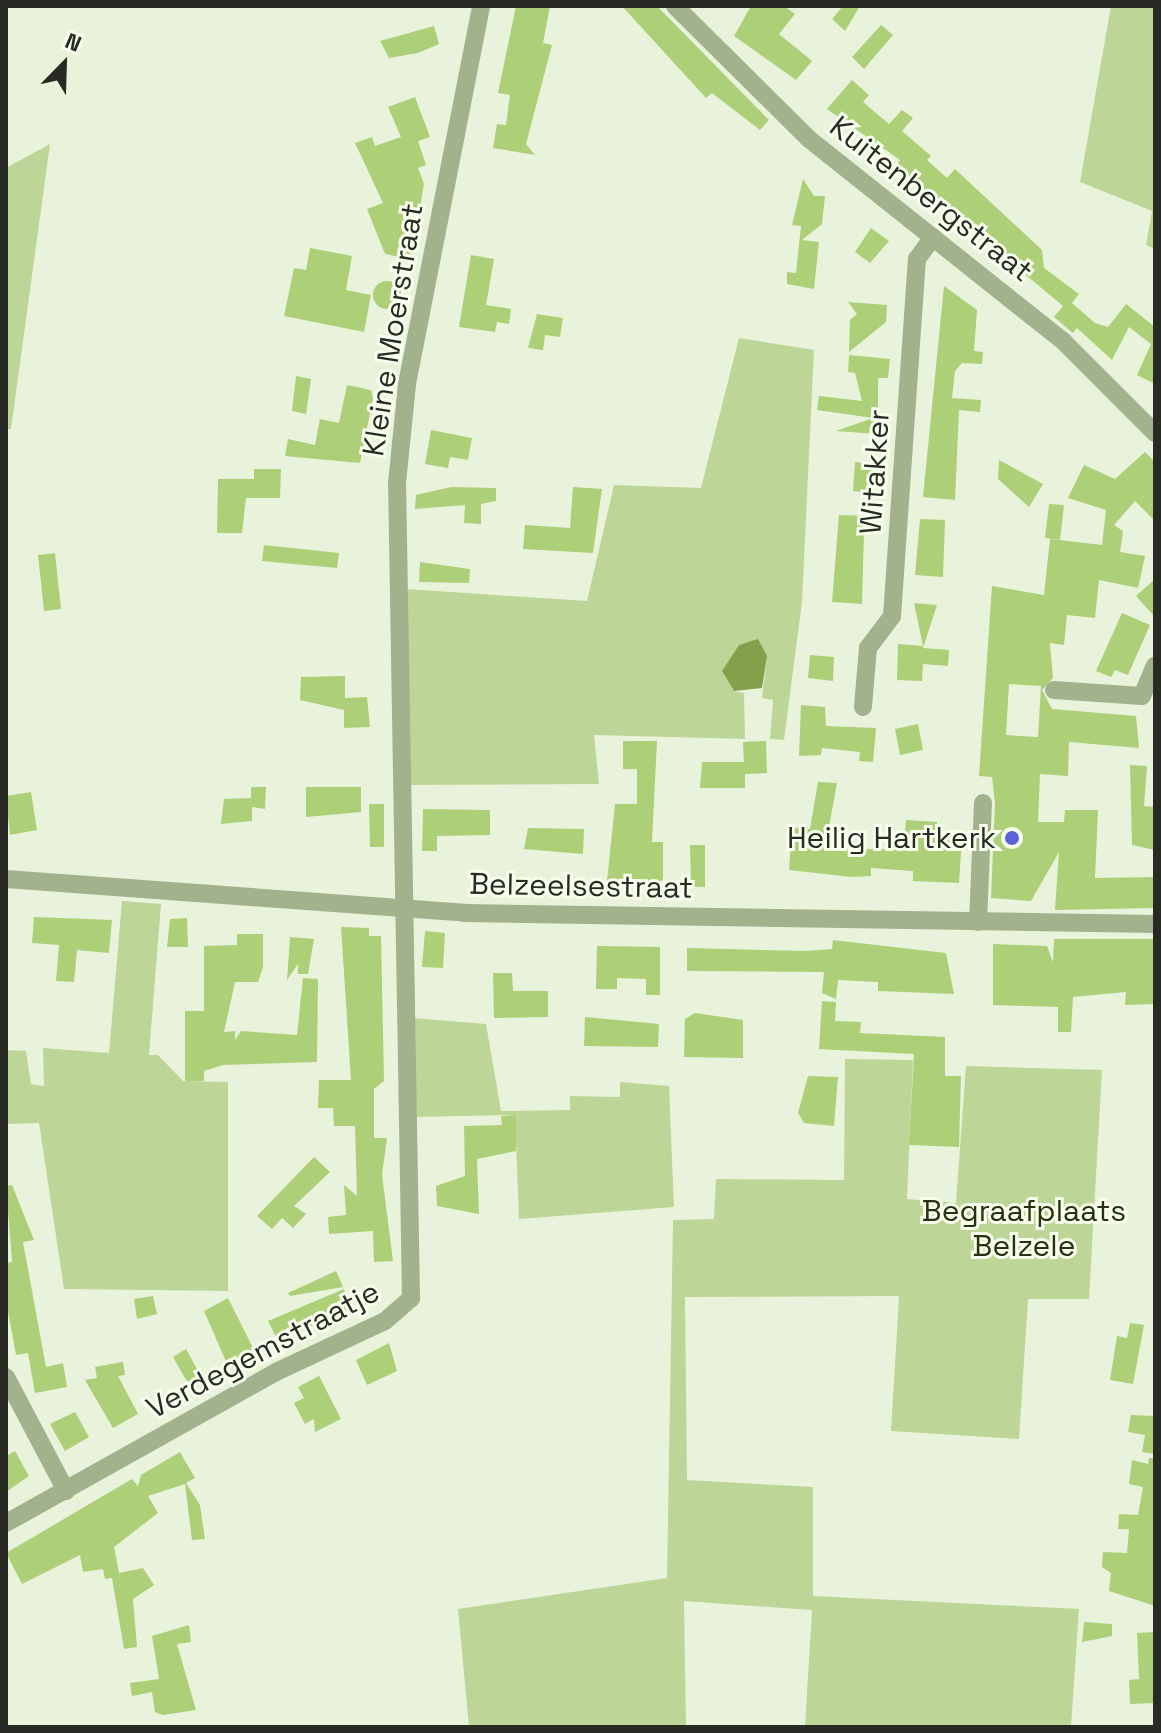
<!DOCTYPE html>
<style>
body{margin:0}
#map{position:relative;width:1161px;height:1733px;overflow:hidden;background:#e9f3dc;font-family:"Space Grotesk",sans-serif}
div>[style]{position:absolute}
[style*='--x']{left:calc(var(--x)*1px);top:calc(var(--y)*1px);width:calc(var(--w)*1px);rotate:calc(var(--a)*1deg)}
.green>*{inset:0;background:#bdd698}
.water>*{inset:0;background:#82a14a}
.building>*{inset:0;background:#adcf77}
.round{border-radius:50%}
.minor>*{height:18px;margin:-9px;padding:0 9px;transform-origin:9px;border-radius:9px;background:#a2b28d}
.dots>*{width:22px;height:22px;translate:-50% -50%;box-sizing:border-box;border:4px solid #f7ffed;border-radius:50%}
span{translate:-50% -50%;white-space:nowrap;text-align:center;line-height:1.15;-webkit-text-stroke:6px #f7ffed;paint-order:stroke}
.street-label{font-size:30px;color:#282b23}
.poi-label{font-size:30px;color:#282b23}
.right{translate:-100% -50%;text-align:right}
.park-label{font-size:30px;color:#26320e}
.frame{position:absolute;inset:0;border:8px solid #282b23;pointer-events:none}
.north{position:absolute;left:24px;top:24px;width:80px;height:80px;-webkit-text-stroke:6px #f7ffed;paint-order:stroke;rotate:23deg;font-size:22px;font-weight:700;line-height:32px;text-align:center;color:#282b23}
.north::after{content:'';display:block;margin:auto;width:28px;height:36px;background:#282b23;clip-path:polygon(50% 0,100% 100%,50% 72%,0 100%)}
</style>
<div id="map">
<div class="green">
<i style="clip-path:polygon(1111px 6px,1155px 6px,1155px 249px,1146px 245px,1152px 211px,1080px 182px)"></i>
<i style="clip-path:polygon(50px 144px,11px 429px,6px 429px,6px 168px)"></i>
<i style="clip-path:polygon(739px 338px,814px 350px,802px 602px,784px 740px,770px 739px,773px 700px,762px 698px,767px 656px,739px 645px,722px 671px,734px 691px,744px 693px,745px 739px,594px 735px,599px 784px,406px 785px,406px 589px,587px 601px,614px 485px,701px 488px)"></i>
<i style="clip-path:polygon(122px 901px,161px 904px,149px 1055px,158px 1055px,183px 1081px,228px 1082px,228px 1291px,64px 1289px,39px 1123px,6px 1124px,6px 1050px,26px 1051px,31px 1084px,44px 1086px,43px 1048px,109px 1053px)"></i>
<i style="clip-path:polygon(413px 1018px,486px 1024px,501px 1111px,570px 1110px,570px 1096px,620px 1097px,620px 1082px,669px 1086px,674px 1207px,519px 1219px,515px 1115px,414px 1117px)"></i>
<i style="clip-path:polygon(845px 1059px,913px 1060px,907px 1199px,956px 1203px,966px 1066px,1102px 1070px,1089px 1299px,1028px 1299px,1019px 1439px,891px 1431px,899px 1296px,685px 1297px,687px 1480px,813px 1487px,813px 1596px,1079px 1609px,1071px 1727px,805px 1727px,812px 1610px,684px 1601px,686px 1727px,469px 1727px,458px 1609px,667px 1578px,673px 1220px,714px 1219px,716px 1179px,844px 1180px)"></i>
</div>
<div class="water">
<i style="clip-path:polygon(758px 639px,767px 656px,762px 688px,734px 691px,722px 671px,739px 645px)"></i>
</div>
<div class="building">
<i style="clip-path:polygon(516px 6px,550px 6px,543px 43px,552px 45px,526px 144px,535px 155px,493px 148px,497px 124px,506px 125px,510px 95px,498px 93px)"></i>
<i style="clip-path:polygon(622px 6px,657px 6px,769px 120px,760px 130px,712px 93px,706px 98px)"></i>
<i style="clip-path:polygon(751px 6px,784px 6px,795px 14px,779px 34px,812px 61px,796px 80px,734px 36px)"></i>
<i style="clip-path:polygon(843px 6px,860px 6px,845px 31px,832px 19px)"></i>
<i style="clip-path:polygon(881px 25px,893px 35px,864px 69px,852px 57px)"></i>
<i style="clip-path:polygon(434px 26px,439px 44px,418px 53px,389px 58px,380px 41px)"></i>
<i style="clip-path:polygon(852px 80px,869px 95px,863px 102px,889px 124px,902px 110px,913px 118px,902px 131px,931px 156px,927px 160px,947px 178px,955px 169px,1042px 250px,1044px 268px,1079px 294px,1072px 303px,1095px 323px,1108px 327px,1126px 304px,1155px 327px,1155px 384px,1137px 375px,1151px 344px,1129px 327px,1112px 360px,1077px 328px,1073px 333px,1054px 317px,1063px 306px,895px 166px,900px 160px,827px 109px)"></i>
<i style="clip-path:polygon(415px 97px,430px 137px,418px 141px,426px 165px,418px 168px,424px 184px,419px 212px,400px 208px,413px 241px,409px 259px,385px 254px,367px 209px,383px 203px,355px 143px,372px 137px,375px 146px,401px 137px,388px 107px)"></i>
<i style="clip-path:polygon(803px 179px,814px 196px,825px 196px,822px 224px,802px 240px,819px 242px,814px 289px,787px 284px,787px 272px,796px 273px,801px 226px,792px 225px)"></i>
<i style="clip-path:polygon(871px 228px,889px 241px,870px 263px,855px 252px)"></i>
<i style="clip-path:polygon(310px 248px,352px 256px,346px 290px,371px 295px,364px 332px,284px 316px,294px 268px,306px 270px)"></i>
<i style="clip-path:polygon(471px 255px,494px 259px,486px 305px,511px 309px,509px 324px,497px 322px,495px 332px,459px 327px)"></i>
<i class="round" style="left:373px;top:281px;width:28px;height:28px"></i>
<i style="clip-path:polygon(944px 286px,977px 310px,974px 351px,983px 352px,982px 364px,962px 363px,955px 371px,952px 398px,981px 400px,980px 412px,959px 410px,955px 500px,923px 497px)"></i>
<i style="clip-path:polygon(848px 302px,887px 305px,886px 322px,849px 352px,850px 320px,857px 314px)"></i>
<i style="clip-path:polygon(537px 314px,563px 318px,560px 337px,545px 335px,543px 350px,528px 348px)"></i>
<i style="clip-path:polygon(849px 355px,890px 359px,888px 378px,878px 378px,878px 434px,836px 431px,873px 418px,817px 410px,819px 396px,862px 401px,855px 373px,848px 372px)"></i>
<i style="clip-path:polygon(296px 376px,311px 379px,306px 414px,292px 411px)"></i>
<i style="clip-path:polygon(347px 385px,371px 390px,373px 398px,360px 463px,285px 456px,288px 439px,315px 445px,320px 419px,339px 423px)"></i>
<i style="clip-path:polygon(431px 430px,472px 438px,468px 460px,450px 457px,448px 468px,425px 464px)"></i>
<i style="clip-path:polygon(evenodd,1145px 452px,1155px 462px,1155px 521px,1135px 501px,1114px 525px,1123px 531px,1120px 552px,1145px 556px,1138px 588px,1099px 580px,1095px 618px,1067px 615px,1064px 645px,1050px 643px,1053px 678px,1042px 690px,1052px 709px,1136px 716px,1139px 748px,1069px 742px,1068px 776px,1040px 774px,1038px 822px,1064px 822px,1065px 810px,1098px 810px,1095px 878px,1155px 877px,1155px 908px,1055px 910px,1059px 852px,1031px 901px,991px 898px,995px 803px,992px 777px,979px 776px,992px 586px,1044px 595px,1050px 539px,1102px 545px,1106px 510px,1068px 498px,1084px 465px,1115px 479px,1145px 452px,1009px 684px,1041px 686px,1038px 737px,1006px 735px,1009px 684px)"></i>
<i style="clip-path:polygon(999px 460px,1043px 484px,1029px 507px,998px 479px)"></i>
<i style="clip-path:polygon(855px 462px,878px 464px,873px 493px,853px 491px)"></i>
<i style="clip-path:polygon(254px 469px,281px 469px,280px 498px,246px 498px,242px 533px,217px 533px,218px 479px,254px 479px)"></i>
<i style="clip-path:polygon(451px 487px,496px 488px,496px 501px,481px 504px,481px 524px,464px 523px,465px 505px,415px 509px,416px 495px)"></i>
<i style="clip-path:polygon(573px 487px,602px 489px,593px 553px,523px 549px,525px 525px,570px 528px)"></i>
<i style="clip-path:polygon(1049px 504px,1064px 505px,1060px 540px,1045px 538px)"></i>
<i style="clip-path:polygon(839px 515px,873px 516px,872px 533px,864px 532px,862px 604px,832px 602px)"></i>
<i style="clip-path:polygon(920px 519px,945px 520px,943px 577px,915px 575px)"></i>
<i style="clip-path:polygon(264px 545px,339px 553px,337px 568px,262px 561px)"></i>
<i style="clip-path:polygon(55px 553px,61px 609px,44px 611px,38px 555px)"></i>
<i style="clip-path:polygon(420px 562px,470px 569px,469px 583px,419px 582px)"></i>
<i style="clip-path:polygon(1155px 579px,1155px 617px,1136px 596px)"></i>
<i style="clip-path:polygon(914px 603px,937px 605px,923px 648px,949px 650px,948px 666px,923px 664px,922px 681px,897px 680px,898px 644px,923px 646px)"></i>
<i style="clip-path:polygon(1122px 613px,1150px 625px,1128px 675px,1115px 670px,1111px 677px,1096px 671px)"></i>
<i style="clip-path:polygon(810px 655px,834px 657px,833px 681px,808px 678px)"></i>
<i style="clip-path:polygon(345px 676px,345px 698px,367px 697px,370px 727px,344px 728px,344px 710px,300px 700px,301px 677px)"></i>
<i style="clip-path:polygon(801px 705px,825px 707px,826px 726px,876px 728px,873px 762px,859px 761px,860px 752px,822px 748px,821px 755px,799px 756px)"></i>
<i style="clip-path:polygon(918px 724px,923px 750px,900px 755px,895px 729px)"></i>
<i style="clip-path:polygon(623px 741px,657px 741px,652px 842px,663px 842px,663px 880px,653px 884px,607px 881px,615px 804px,637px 804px,637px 769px,623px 769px)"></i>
<i style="clip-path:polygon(766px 741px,767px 773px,745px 774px,745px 788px,700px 788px,702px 762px,744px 762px,743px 742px)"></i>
<i style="clip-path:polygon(1130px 765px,1147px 766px,1144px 806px,1155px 807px,1155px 850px,1132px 845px)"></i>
<i style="clip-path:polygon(818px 782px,837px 783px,825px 849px,893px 849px,904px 844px,906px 820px,937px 822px,936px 847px,959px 834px,969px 842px,961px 852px,959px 883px,913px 881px,913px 871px,871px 868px,871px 876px,851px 877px,789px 870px,792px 828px,810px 829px)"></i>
<i style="clip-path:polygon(251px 787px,266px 787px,265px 809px,252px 807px,252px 821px,221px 824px,224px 799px,251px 798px)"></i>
<i style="clip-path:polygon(306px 787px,361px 787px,361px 812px,306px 817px)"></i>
<i style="clip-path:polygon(31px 792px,37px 830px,10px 835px,6px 796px)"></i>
<i style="clip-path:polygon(369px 804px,384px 804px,384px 847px,370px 847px)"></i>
<i style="clip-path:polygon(423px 809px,490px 810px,490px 835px,437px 836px,437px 851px,422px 851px)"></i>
<i style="clip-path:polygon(528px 828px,584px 829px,583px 854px,524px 849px)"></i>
<i style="clip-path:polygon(690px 845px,705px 845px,705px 887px,691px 887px)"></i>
<i style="clip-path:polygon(34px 917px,112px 920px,109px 953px,77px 950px,74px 982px,56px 981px,59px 945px,32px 943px)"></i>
<i style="clip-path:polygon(187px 918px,188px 947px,167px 947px,170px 919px)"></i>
<i style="clip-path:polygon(341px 927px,369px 928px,369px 936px,381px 936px,384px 1081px,374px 1089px,374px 1138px,387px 1138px,382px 1175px,393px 1261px,374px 1262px,373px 1231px,329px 1234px,328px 1217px,346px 1215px,344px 1185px,357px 1196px,355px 1126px,334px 1126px,333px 1108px,318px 1108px,319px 1080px,351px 1080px)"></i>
<i style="clip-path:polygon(425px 931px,445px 933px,443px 968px,422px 967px)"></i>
<i style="clip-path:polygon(237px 934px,263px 934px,263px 967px,258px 982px,235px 982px,224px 1032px,235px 1031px,235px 1040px,241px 1031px,297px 1035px,303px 978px,318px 979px,317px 1062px,223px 1065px,204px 1071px,204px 1081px,185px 1081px,185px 1011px,204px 1011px,204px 946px,237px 945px)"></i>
<i style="clip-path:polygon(290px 937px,314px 939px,308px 974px,298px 974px,298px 964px,287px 980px)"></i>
<i style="clip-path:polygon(1054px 939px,1155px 939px,1155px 1004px,1125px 1005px,1126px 992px,1073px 997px,1071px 1032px,1058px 1032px,1058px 1007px,993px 1005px,993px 944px,1047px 946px,1053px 962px)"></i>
<i style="clip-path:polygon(833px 940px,946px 953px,954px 994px,878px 991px,878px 982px,838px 980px,836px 999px,822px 993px,824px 972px,687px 971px,687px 948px,806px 951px,832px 949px)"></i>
<i style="clip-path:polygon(597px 946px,660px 947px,660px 995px,646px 995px,646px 979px,617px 978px,617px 989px,596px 989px)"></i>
<i style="clip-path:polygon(493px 973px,512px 973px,513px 991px,548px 991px,548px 1017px,494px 1018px)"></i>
<i style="clip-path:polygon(822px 1001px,836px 1002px,835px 1021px,861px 1022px,860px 1033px,945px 1037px,945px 1076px,961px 1076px,959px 1147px,909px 1145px,914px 1054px,819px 1049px)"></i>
<i style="clip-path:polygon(695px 1013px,743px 1020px,743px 1058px,684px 1057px,685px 1019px)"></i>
<i style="clip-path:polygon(585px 1017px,659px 1024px,658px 1047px,584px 1046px)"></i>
<i style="clip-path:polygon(808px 1076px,838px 1077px,834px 1126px,804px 1123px,798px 1113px)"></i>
<i style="clip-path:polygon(516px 1115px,516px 1151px,477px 1159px,479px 1214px,437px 1206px,436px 1186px,465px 1176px,464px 1126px,502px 1125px,501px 1116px)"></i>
<i style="clip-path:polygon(314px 1157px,330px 1172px,294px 1206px,306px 1214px,293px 1228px,282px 1218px,272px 1229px,257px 1216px)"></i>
<i style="clip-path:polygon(12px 1185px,34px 1240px,23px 1242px,46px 1367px,63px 1363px,67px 1387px,35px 1393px,28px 1353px,16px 1355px,6px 1301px,6px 1263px,12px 1262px,6px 1186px)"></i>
<i style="clip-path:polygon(336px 1271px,343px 1287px,290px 1296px,288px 1293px)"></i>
<i style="clip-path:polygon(344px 1289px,354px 1310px,277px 1339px,268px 1321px)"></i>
<i style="clip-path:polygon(153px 1296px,157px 1314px,137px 1319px,134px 1299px)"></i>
<i style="clip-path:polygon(228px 1298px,255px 1352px,228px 1366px,204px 1311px)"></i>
<i style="clip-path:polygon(1130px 1323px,1144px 1325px,1133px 1384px,1110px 1380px,1117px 1336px,1127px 1338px)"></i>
<i style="clip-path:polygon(389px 1343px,397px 1371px,367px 1385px,356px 1360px)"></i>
<i style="clip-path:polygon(186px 1349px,203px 1380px,190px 1387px,173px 1357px)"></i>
<i style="clip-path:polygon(123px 1362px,125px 1375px,118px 1376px,138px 1414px,113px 1428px,85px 1380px,97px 1378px,95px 1367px)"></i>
<i style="clip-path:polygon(319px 1376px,341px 1419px,315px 1432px,314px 1419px,305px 1424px,294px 1403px,304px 1398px,298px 1387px)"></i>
<i style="clip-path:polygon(75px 1412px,89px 1437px,65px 1451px,50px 1424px)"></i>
<i style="clip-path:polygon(1131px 1415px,1155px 1416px,1155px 1454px,1142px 1452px,1145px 1435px,1128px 1432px)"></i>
<i style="clip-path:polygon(15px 1451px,29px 1476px,6px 1492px,6px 1456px)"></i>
<i style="clip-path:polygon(180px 1452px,195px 1478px,186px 1483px,200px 1505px,205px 1539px,192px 1540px,185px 1484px,148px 1496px,158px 1513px,114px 1547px,119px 1573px,143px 1568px,154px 1585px,133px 1599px,137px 1647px,124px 1649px,112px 1578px,105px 1579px,103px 1569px,83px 1572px,80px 1555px,22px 1584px,6px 1553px,132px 1479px,138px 1486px,141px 1475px)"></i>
<i style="clip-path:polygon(1149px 1458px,1155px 1458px,1155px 1606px,1109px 1591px,1111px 1573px,1102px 1567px,1103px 1552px,1127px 1553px,1129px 1529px,1118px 1529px,1119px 1514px,1138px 1515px,1143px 1487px,1129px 1484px,1132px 1460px,1148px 1464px)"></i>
<i style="clip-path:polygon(1084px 1622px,1112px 1624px,1112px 1636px,1082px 1642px)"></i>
<i style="clip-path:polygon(189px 1625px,191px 1642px,177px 1644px,196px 1710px,163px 1715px,155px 1712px,152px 1692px,132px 1696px,130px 1683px,159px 1679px,152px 1636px)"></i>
<i style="clip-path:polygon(1155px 1632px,1155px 1703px,1130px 1704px,1129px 1680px,1139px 1679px,1137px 1633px)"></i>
</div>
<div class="minor">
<i style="--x:675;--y:6;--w:189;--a:44.8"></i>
<i style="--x:809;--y:139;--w:325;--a:38.5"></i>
<i style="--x:1063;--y:341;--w:130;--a:45"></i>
<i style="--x:1054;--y:690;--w:88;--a:3.9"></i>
<i style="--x:1142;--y:696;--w:33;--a:-67"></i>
<i style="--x:863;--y:707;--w:59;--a:-85.2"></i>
<i style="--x:868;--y:648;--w:40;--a:-53"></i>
<i style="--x:892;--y:616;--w:358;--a:-86"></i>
<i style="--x:917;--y:259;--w:27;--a:-54"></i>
<i style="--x:6;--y:879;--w:459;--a:4.2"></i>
<i style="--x:464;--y:913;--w:691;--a:0.91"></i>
<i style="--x:978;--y:922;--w:119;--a:-87.6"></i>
<i style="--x:6;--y:1377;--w:129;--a:62.2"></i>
<i style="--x:6;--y:1523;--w:309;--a:-29.2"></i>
<i style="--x:276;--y:1372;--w:120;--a:-25.1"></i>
<i style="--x:385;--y:1321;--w:35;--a:-41"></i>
<i style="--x:411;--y:1298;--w:815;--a:-90.98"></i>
<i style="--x:397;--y:483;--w:100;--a:-84.2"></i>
<i style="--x:407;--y:384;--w:385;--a:-78.9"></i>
</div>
<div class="dots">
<i style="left:1012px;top:838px;background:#5a63da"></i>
</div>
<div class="street-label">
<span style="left:931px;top:199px;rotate:38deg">Kuitenbergstraat</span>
<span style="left:393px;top:330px;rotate:-81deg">Kleine Moerstraat</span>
<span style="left:875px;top:472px;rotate:-86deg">Witakker</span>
<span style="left:581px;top:886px;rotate:1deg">Belzeelsestraat</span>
<span style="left:263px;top:1350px;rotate:-28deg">Verdegemstraatje</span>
</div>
<div class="poi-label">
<span class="right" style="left:996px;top:838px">Heilig Hartkerk</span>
</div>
<div class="park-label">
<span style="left:1024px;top:1228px">Begraafplaats<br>Belzele</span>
</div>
<div class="frame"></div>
<div class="north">N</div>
</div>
